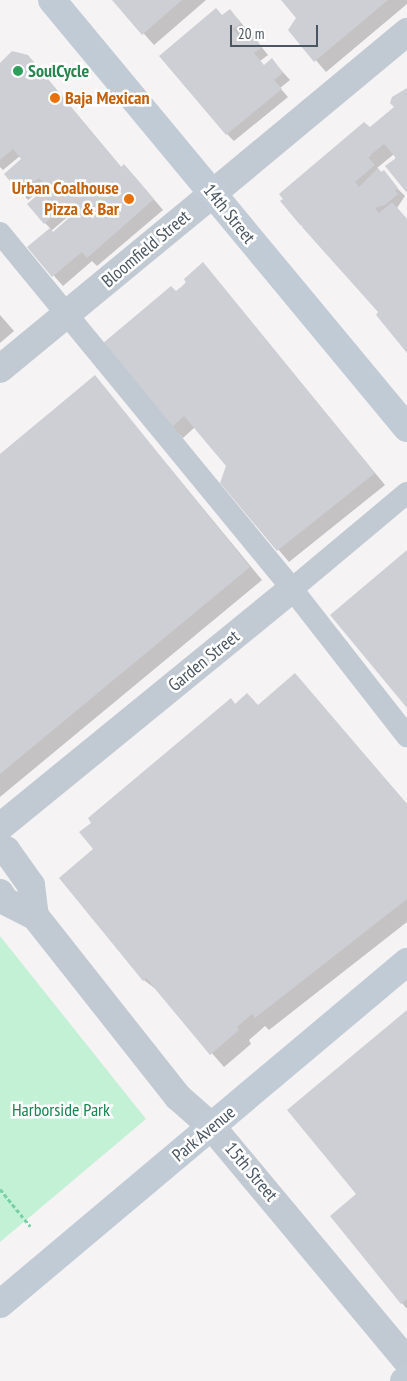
<!DOCTYPE html>
<style>
body{margin:0}
#map{position:relative;width:407px;height:1381px;overflow:hidden;background:#f5f3f3;font-family:"PT Sans Narrow",sans-serif}
div>[style]{position:absolute}
[style*='--x']{left:calc(var(--x)*1px);top:calc(var(--y)*1px);width:calc(var(--w)*1px);rotate:calc(var(--a)*1deg)}
.green>*{inset:0;background:#c3f1d5}
.shadow>*{inset:0;background:#0003}
.building>*{inset:0;background:#cdcfd5}
.path>*{height:3px;margin-top:-1.5px;transform-origin:0;background:repeating-linear-gradient(90deg,#7ad0a6 0 4px,transparent 0 6.5px)}
.pedestrian>*{height:22px;margin:-11px;padding:0 11px;transform-origin:11px;border-radius:11px;background:#c1cad2}
.minor>*{height:28px;margin:-14px;padding:0 14px;transform-origin:14px;border-radius:14px;background:#c1cad2}
.tertiary>*{height:28px;margin:-14px;padding:0 14px;transform-origin:14px;border-radius:14px;background:#c1cad2}
.secondary>*{height:28px;margin:-14px;padding:0 14px;transform-origin:14px;border-radius:14px;background:#c1cbd6}
.dots>*{width:14px;height:14px;translate:-50% -50%;box-sizing:border-box;border:2px solid #fff;border-radius:50%}
span{translate:-50% -50%;white-space:nowrap;text-align:center;line-height:1.15;-webkit-text-stroke:5px #fff;paint-order:stroke}
.leisure-label{font-size:18px;color:#27864d;font-weight:700}
.left{translate:0 -50%;text-align:left}
.food-label{font-size:18px;color:#c56008;font-weight:700}
.right{translate:-100% -50%;text-align:right}
.street-label{font-size:18px;color:#4a5661}
.park-label{font-size:18px;color:#17864f}
.scale{position:absolute;left:230px;top:25px;width:88px;height:22px;box-sizing:border-box;border:2px solid #4a5661;border-top:0;padding-left:6px;font-size:15px;line-height:18px;white-space:nowrap;color:#4a5661;-webkit-text-stroke:4px #fff;paint-order:stroke}
</style>
<div id="map">
<div class="green">
<i style="clip-path:polygon(0 936px,146px 1119px,0 1242px)"></i>
</div>
<div class="shadow">
<i style="clip-path:polygon(114px 0,206px 0,154px 45px)"></i>
<i style="clip-path:polygon(282px 0,407px 0,407px 4px,326px 72px,290px 30px,298px 18px)"></i>
<i style="clip-path:polygon(222px 17px,237px 18px,248px 31px,239px 37px,243px 41px,251px 34px,268px 55px,260px 61px,264px 66px,272px 60px,290px 80px,280px 88px,288px 97px,234px 141px,227px 134px)"></i>
<i style="clip-path:polygon(evenodd,0 63px,55px 88px,122px 168px,134px 176px,163px 210px,97px 266px,92px 261px,63px 286px,29px 248px,51px 229px,45px 223px,49px 187px,47px 184px,28px 200px,5px 174px,22px 159px,20px 156px,3px 170px,0 167px,0 63px,71px 214px,73px 216px,54px 234px,51px 231px,71px 214px)"></i>
<i style="clip-path:polygon(407px 89px,407px 191px,394px 154px,377px 168px,405px 196px,397px 208px,407px 219px,407px 351px,380px 312px,302px 225px,382px 143px,394px 109px)"></i>
<i style="clip-path:polygon(203px 264px,385px 485px,289px 562px,221px 483px,227px 466px,195px 427px,183px 438px,172px 427px,176px 293px)"></i>
<i style="clip-path:polygon(0 315px,14px 331px,0 343px)"></i>
<i style="clip-path:polygon(95px 377px,262px 580px,0 797px,0 456px)"></i>
<i style="clip-path:polygon(295px 675px,407px 804px,407px 922px,269px 1030px,265px 1026px,249px 1040px,251px 1044px,224px 1067px,158px 991px,144px 980px,95px 849px,230px 699px,236px 705px,259px 706px)"></i>
<i style="clip-path:polygon(407px 1012px,407px 1309px,402px 1303px,358px 1194px)"></i>
</div>
<div class="building">
<i style="clip-path:polygon(112px 0,182px 0,142px 35px)"></i>
<i style="clip-path:polygon(281px 0,388px 0,314px 62px,288px 30px,296px 18px)"></i>
<i style="clip-path:polygon(216px 8px,222px 15px,230px 9px,241px 23px,233px 29px,242px 40px,251px 33px,262px 47px,254px 53px,264px 65px,272px 58px,283px 73px,274px 80px,282px 89px,226px 135px,159px 56px)"></i>
<i style="clip-path:polygon(12px 51px,28px 55px,121px 167px,124px 164px,154px 199px,87px 258px,82px 252px,52px 277px,27px 247px,50px 228px,53px 232px,71px 216px,64px 207px,44px 224px,27px 204px,47px 187px,39px 178px,20px 193px,4px 174px,21px 159px,13px 149px,0 160px,0 63px)"></i>
<i style="clip-path:polygon(407px 88px,407px 193px,385px 166px,396px 158px,384px 144px,368px 157px,375px 165px,355px 182px,359px 187px,378px 168px,381px 172px,384px 170px,398px 188px,395px 191px,398px 194px,385px 205px,375px 208px,379px 213px,392px 202px,407px 219px,407px 353px,376px 315px,378px 312px,302px 227px,304px 223px,301px 226px,280px 201px,283px 199px,279px 194px,364px 122px,370px 127px,394px 107px,390px 103px,392px 97px)"></i>
<i style="clip-path:polygon(203px 262px,375px 473px,277px 551px,220px 483px,226px 466px,184px 416px,171px 428px,102px 344px,171px 286px,176px 291px,186px 283px,184px 279px)"></i>
<i style="clip-path:polygon(95px 375px,250px 567px,0 774px,0 454px)"></i>
<i style="clip-path:polygon(407px 550px,407px 708px,330px 615px)"></i>
<i style="clip-path:polygon(295px 673px,407px 804px,407px 899px,255px 1018px,252px 1014px,237px 1027px,239px 1030px,210px 1055px,146px 978px,143px 981px,59px 878px,93px 849px,79px 832px,91px 823px,88px 818px,231px 698px,235px 704px,247px 693px,258px 705px)"></i>
<i style="clip-path:polygon(407px 1010px,407px 1299px,401px 1304px,330px 1216px,356px 1194px,287px 1110px)"></i>
</div>
<div class="path">
<i style="--x:0;--y:1189;--w:48;--a:51"></i>
</div>
<div class="pedestrian">
<i style="--x:0;--y:233;--w:460;--a:50.6"></i>
<i style="--x:292;--y:589;--w:187;--a:52"></i>
<i style="--x:292;--y:589;--w:150;--a:-39.9"></i>
</div>
<div class="minor">
<i style="--x:0;--y:369;--w:275;--a:-39.5"></i>
<i style="--x:0;--y:827;--w:377;--a:-39.2"></i>
<i style="--x:0;--y:847;--w:7;--a:27"></i>
<i style="--x:6;--y:850;--w:43;--a:54.5"></i>
<i style="--x:31;--y:885;--w:31;--a:83"></i>
<i style="--x:0;--y:893;--w:9;--a:58"></i>
<i style="--x:5;--y:901;--w:34;--a:27"></i>
<i style="--x:35;--y:916;--w:231;--a:51.7"></i>
<i style="--x:178;--y:1097;--w:45;--a:41.4"></i>
</div>
<div class="tertiary">
<i style="--x:212;--y:194;--w:254;--a:-39.7"></i>
<i style="--x:212;--y:1127;--w:305;--a:50.2"></i>
</div>
<div class="secondary">
<i style="--x:52;--y:0;--w:556;--a:50.33"></i>
<i style="--x:0;--y:1304;--w:532;--a:-40.04"></i>
<i style="--x:404;--y:1381;--w:4;--a:-34"></i>
</div>
<div class="dots">
<i style="left:18px;top:71px;background:#2e9e5b"></i>
<i style="left:55px;top:98px;background:#e8710a"></i>
<i style="left:129px;top:199px;background:#e8710a"></i>
</div>
<div class="leisure-label">
<span class="left" style="left:28px;top:71px">SoulCycle</span>
</div>
<div class="food-label">
<span class="left" style="left:65px;top:98px">Baja Mexican</span>
<span class="right" style="left:119px;top:199px">Urban Coalhouse<br>Pizza &amp; Bar</span>
</div>
<div class="street-label">
<span style="left:229px;top:214px;rotate:51deg">14th Street</span>
<span style="left:146px;top:249px;rotate:-40deg">Bloomfield Street</span>
<span style="left:204px;top:661px;rotate:-39deg">Garden Street</span>
<span style="left:204px;top:1134px;rotate:-40deg">Park Avenue</span>
<span style="left:251px;top:1172px;rotate:50deg">15th Street</span>
</div>
<div class="park-label">
<span style="left:61px;top:1110px">Harborside Park</span>
</div>
<div class="scale">20 m</div>
</div>
